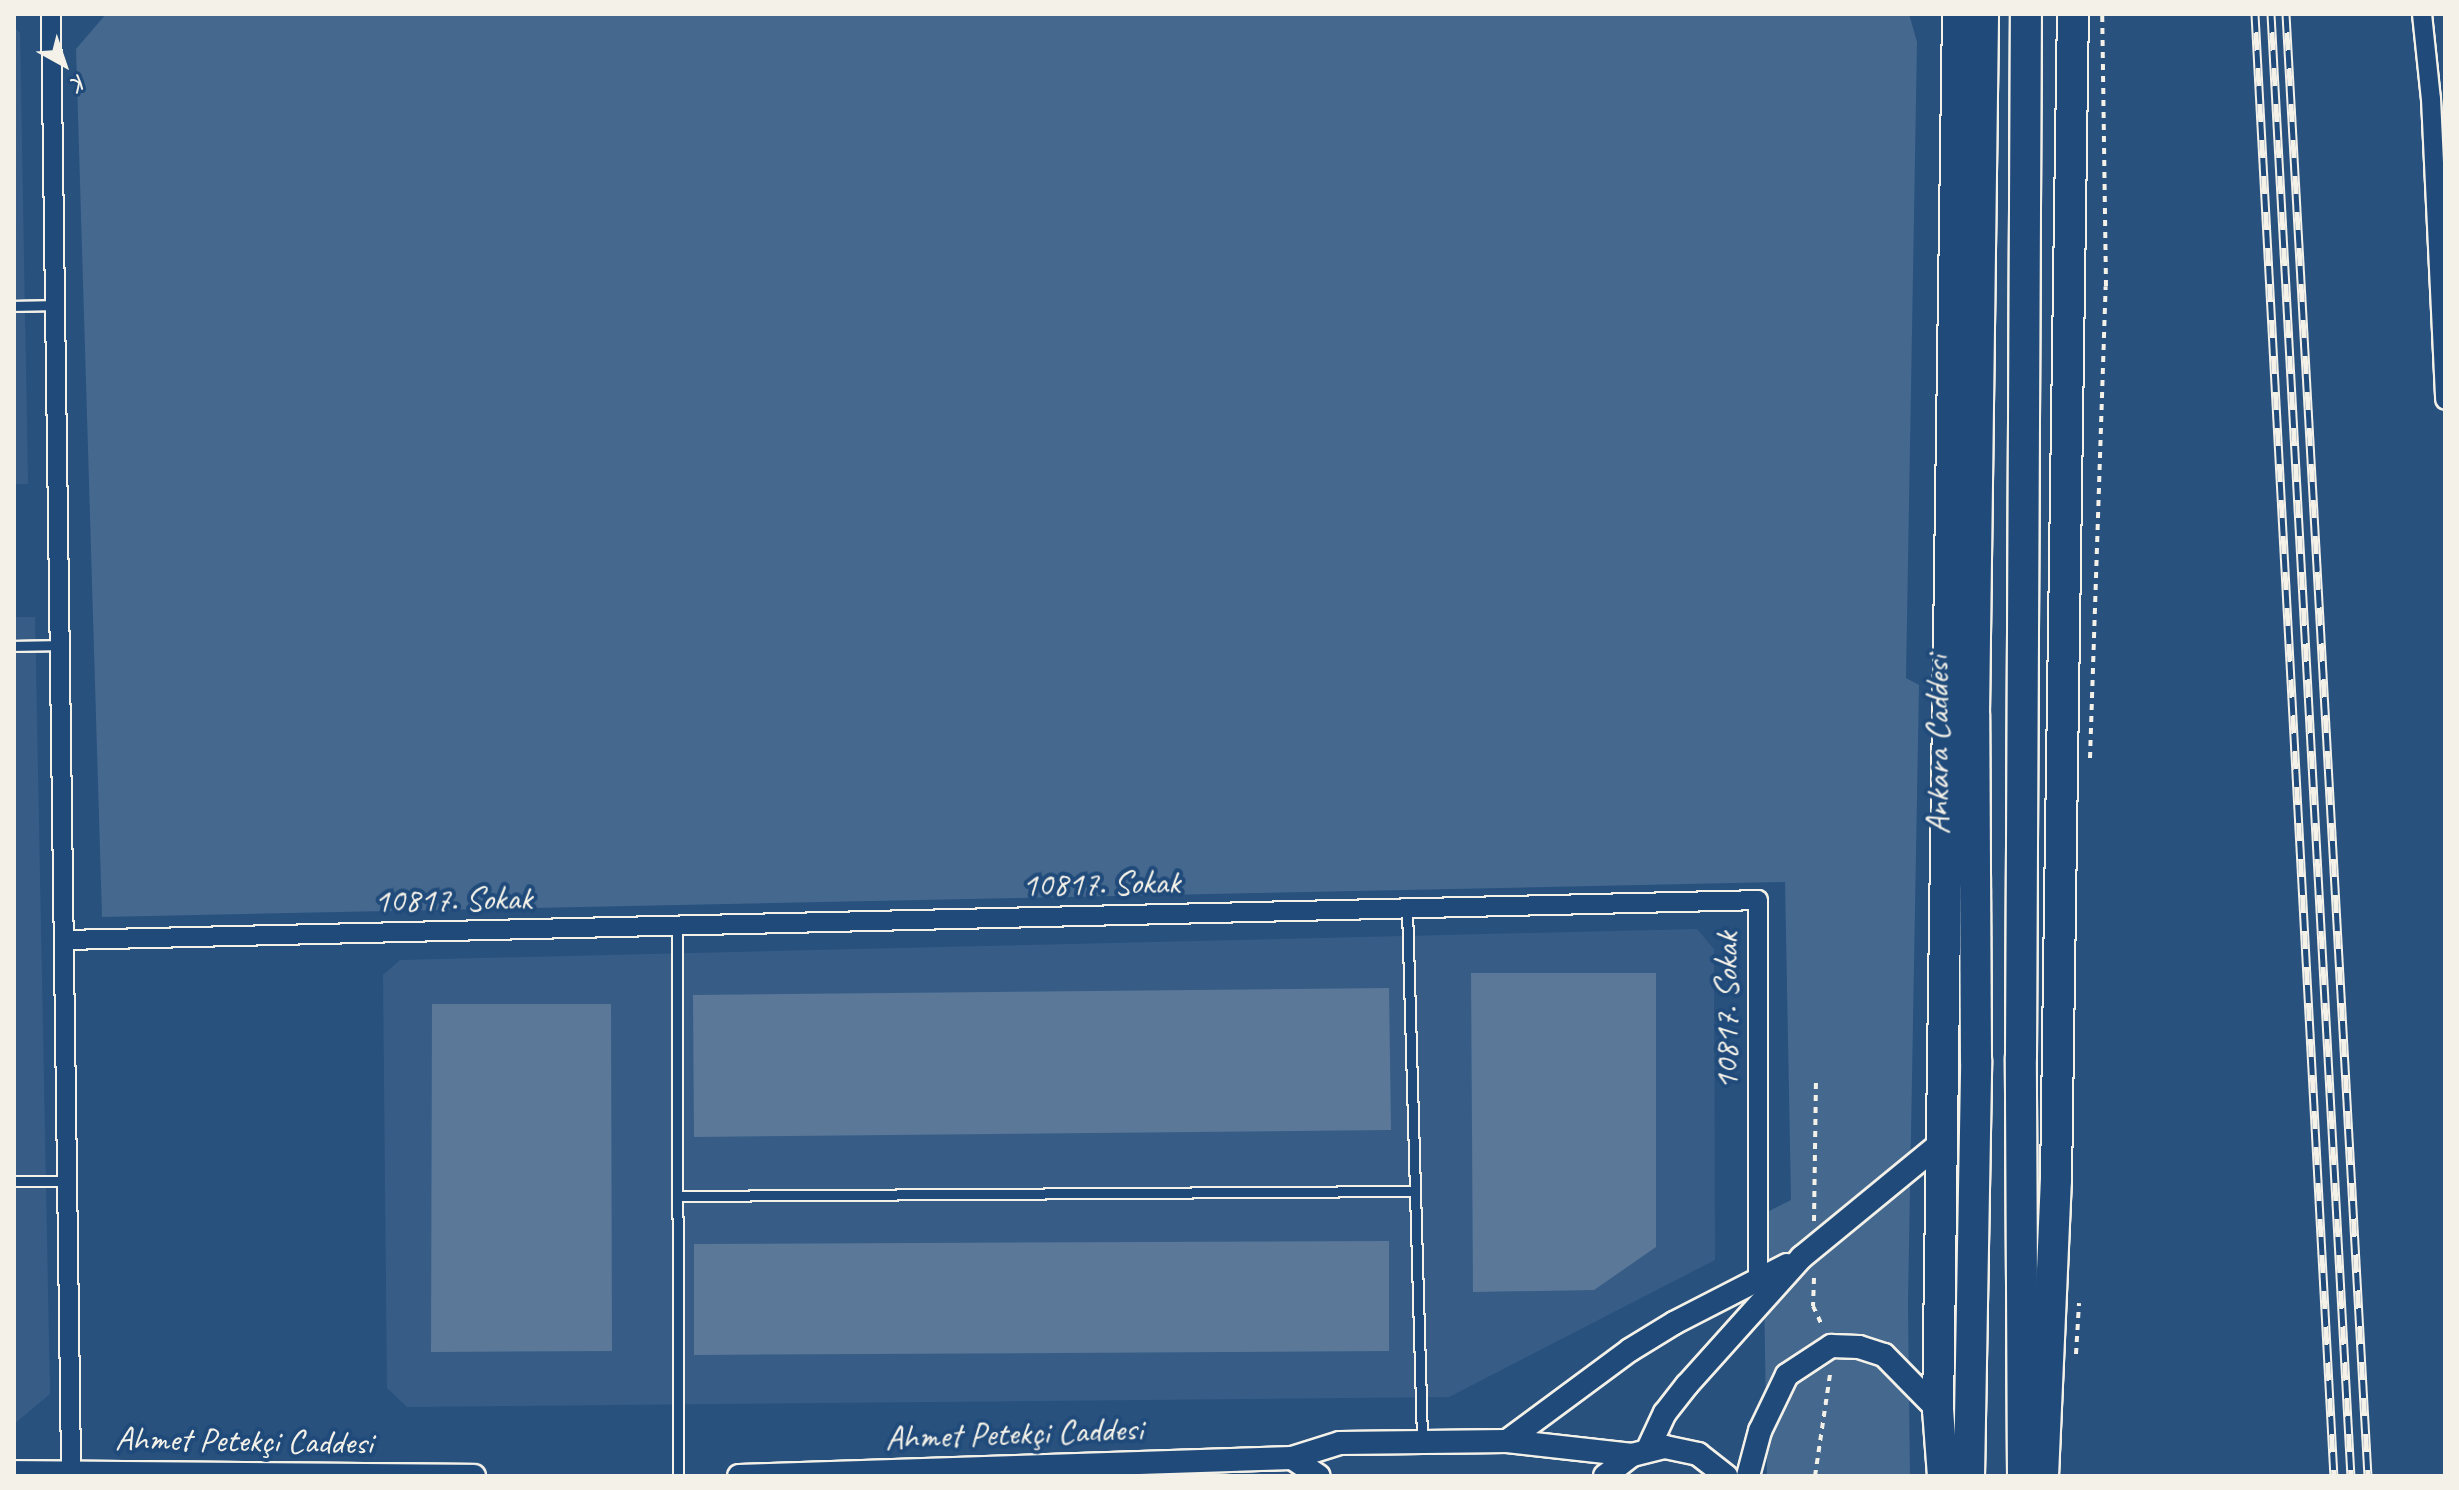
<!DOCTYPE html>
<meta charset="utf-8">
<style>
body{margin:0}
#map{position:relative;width:2459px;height:1490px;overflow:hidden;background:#28517e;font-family:Caveat,sans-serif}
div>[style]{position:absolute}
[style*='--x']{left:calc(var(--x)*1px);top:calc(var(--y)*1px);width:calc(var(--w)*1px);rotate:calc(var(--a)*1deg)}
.built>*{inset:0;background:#375d86}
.green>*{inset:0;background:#45688e}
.building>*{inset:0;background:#5b7899}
.path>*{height:4px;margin-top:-2px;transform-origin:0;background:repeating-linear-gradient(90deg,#f4f1e8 0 6px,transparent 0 12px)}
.roads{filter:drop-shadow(2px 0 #f4f1e8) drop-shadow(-2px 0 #f4f1e8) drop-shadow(0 2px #f4f1e8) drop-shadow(0 -2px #f4f1e8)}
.service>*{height:9px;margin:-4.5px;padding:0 4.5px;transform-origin:4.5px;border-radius:4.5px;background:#1f4a7a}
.minor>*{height:18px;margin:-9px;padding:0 9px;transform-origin:9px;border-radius:9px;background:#1f4a7a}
.tertiary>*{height:22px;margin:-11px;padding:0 11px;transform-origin:11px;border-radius:11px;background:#1f4a7a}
.trunk>*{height:30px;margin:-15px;padding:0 15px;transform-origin:15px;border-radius:15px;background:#1f4a7a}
.rail>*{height:9px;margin-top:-4.5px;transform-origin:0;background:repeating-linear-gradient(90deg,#1f4a7a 0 18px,#f4f1e8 0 36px);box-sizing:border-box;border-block:2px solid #f4f1e8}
span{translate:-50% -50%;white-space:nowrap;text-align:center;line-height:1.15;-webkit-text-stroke:8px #1f4a7a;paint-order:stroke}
.street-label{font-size:34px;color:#f4f1e8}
.frame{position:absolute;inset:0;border:16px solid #f4f1e8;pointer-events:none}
.north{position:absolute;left:24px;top:24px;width:80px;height:80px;-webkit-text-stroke:6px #1f4a7a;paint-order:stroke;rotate:140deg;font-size:22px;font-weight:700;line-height:32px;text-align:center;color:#f4f1e8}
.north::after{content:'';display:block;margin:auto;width:28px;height:36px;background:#f4f1e8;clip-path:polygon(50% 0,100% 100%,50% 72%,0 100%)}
</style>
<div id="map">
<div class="built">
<i style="clip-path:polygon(14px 27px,20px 33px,28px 484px,14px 484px)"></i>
<i style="clip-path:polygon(14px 617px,35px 617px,50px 1394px,14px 1424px)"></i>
<i style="clip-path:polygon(1697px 929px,1714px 949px,1715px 1260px,1449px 1397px,407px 1407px,387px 1388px,383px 975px,400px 960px)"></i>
</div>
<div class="green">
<i style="clip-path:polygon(106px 14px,1909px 14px,1917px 42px,1906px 678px,1919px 685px,1908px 1303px,1910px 1476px,1767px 1476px,1763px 1228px,1769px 1211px,1791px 1200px,1785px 882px,102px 917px,76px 49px)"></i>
</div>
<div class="building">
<i style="clip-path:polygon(1471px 973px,1656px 973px,1656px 1247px,1594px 1290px,1473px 1292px)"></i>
<i style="clip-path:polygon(1389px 988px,1391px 1130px,694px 1137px,693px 995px)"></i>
<i style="clip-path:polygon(432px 1004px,611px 1004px,612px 1351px,431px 1352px)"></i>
<i style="clip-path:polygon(1389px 1241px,1389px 1351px,694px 1355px,694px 1244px)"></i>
</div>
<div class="path">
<i style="--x:2090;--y:758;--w:472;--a:-88.1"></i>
<i style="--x:2106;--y:286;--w:272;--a:-90.8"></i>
<i style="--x:1814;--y:1221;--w:142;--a:-89.2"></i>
<i style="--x:1814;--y:1278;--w:28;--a:92"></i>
<i style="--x:1813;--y:1306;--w:23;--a:65"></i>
<i style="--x:2076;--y:1354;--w:51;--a:-86.6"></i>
<i style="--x:1815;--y:1476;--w:103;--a:-81.6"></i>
</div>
<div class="roads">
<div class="service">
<i style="--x:14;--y:306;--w:41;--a:-1.4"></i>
<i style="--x:14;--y:646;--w:46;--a:-1.2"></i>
<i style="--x:1407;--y:908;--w:532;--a:88.38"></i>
<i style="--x:677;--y:925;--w:551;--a:89.9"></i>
<i style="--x:14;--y:1181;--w:53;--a:0"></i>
<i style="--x:678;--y:1196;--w:737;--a:-0.39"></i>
</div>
<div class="minor">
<i style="--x:51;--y:14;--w:1458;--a:89.21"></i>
<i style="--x:2422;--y:14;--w:85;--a:84"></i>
<i style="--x:2431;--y:99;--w:301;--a:87.3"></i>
<i style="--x:65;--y:940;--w:1693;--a:-1.35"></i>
<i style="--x:1758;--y:900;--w:380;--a:90"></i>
</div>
<div class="tertiary">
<i style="--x:1507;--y:1441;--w:153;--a:-36.5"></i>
<i style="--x:1630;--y:1350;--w:52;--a:-31.5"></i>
<i style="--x:1674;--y:1323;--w:127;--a:-27.2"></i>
<i style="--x:1648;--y:1449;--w:40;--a:-65"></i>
<i style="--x:1665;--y:1413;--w:36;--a:-52"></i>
<i style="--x:1687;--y:1385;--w:172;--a:-48.1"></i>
<i style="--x:1802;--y:1257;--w:181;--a:-39.4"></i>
<i style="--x:1292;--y:1458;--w:32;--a:34"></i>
<i style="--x:14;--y:1472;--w:460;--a:0.5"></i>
<i style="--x:739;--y:1476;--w:553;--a:-1.86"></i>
<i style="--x:1292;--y:1458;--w:50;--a:-17.4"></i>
<i style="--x:1340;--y:1443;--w:167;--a:-0.7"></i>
<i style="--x:1507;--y:1441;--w:126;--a:6.4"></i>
<i style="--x:1605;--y:1476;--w:34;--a:-38"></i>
<i style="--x:1632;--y:1455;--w:34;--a:-14"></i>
<i style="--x:1665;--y:1447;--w:34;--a:12"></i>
<i style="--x:1698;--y:1454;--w:36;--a:38"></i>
<i style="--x:1748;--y:1476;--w:47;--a:-75.1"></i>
<i style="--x:1760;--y:1431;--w:62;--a:-64.3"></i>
<i style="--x:1787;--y:1375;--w:53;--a:-33.4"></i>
<i style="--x:1831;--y:1346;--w:28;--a:2"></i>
<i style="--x:1859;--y:1347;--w:26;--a:18"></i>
<i style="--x:1884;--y:1355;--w:77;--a:45.5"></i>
</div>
<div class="trunk">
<i style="--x:1943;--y:1476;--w:66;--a:-94.3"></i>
<i style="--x:1938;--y:1410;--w:1396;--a:-89.18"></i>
<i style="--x:1969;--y:1476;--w:416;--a:-89"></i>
<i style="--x:1976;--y:1060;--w:346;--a:-90.3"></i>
<i style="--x:1974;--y:714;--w:700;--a:-89.26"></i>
<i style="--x:2023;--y:1476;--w:419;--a:-90.3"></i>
<i style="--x:2021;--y:1057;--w:1043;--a:-89.73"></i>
<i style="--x:2043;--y:1476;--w:295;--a:-87.5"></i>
<i style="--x:2056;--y:1181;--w:1167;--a:-89.17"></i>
</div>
</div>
<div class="rail">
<i style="--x:2255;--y:14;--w:1464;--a:86.91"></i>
<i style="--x:2271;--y:14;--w:1464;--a:86.87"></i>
<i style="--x:2286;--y:14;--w:1464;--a:86.79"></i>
</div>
<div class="street-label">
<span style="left:1937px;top:745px;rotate:-90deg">Ankara Caddesi</span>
<span style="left:1101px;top:883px;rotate:-1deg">10817. Sokak</span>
<span style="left:453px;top:899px;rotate:-1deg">10817. Sokak</span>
<span style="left:1726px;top:1011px;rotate:-90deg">10817. Sokak</span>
<span style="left:1014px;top:1433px;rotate:-2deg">Ahmet Petekçi Caddesi</span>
<span style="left:244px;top:1440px;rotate:1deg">Ahmet Petekçi Caddesi</span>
</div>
<div class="frame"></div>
<div class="north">K</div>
</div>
